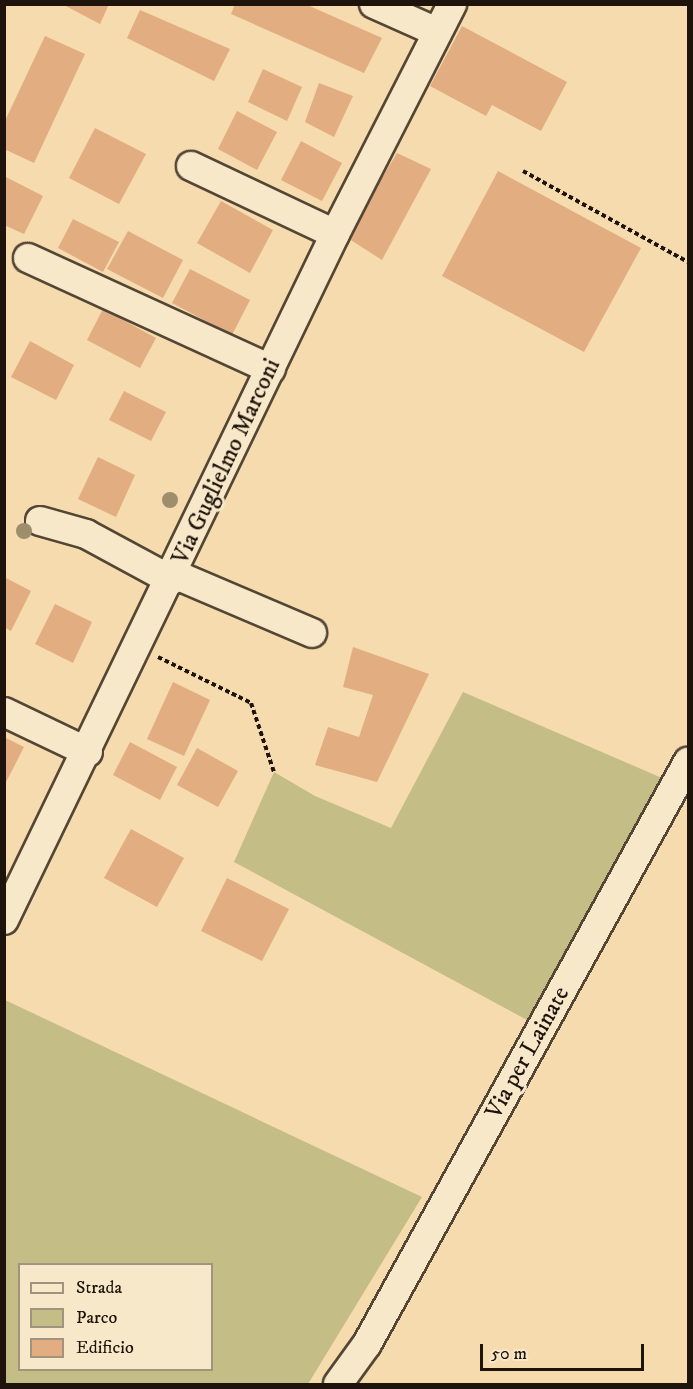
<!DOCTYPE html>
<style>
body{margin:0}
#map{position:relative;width:693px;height:1389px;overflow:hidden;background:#f5dbae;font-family:"IM FELL DW Pica",serif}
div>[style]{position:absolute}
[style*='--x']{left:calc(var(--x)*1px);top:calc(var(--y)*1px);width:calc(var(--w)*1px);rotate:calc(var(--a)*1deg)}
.green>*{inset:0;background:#c4bd85}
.building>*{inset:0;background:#e2ad80}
.path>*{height:4px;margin-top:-2px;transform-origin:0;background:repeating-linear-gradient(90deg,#1e140b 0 4.5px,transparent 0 7.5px)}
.roads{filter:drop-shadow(2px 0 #544634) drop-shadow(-2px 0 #544634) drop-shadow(0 2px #544634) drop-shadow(0 -2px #544634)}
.minor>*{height:28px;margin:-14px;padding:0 14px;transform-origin:14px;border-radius:14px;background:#f8e8ca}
.trees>*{width:16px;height:16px;margin:-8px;border-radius:50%;background:#9f8e6c}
span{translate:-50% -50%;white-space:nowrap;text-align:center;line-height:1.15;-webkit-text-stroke:6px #f8e8ca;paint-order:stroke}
.street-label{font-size:24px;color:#1e140b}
.frame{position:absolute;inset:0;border:6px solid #1e140b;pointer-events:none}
.legend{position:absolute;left:18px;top:1263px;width:195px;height:108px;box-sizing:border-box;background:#f8e8ca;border:2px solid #a1937e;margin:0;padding:8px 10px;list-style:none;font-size:18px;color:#1e140b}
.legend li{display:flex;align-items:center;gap:12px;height:30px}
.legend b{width:30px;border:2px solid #a1937e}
.scale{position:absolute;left:480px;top:1344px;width:164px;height:27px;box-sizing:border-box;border:3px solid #1e140b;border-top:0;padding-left:8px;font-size:18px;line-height:21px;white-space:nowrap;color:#1e140b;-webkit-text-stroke:4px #f8e8ca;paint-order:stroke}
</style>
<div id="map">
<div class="green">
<i style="clip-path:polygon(463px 692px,662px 778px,527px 1020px,234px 862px,274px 772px,315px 796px,391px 828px)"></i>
<i style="clip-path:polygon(evenodd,5px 1000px,422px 1197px,308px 1384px,5px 1384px,5px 1000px,20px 1264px,212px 1264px,212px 1370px,20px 1370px,20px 1264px)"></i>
</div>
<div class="building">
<i style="clip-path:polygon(62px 4px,109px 4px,100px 24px)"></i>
<i style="clip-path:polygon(235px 4px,305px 4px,382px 38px,364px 73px,231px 14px)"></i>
<i style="clip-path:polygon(140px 10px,230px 49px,214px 81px,127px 38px)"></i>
<i style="clip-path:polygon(462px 26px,567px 82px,541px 131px,492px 105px,486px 116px,430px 86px)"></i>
<i style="clip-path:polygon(45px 36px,85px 54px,34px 163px,4px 149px,4px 123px)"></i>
<i style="clip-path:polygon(263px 69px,302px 87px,287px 121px,248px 102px)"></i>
<i style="clip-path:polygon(319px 83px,353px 96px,334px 137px,305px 122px)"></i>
<i style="clip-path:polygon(237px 111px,277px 132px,257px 170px,218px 149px)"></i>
<i style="clip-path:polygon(95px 128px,146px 154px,119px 204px,69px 178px)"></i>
<i style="clip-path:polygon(301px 141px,342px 163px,322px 201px,281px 180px)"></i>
<i style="clip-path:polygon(397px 153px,431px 169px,382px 260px,346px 237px)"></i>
<i style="clip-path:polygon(498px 171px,641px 248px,584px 352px,442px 276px)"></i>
<i style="clip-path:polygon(4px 176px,43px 196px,24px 234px,4px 225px)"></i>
<i style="clip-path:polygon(221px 201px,273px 230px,250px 273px,197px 243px)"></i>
<i style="clip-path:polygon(73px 219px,119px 242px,103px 272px,58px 248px)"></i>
<i style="clip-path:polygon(128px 231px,183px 260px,163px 298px,107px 269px)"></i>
<i style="clip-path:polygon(190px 269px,250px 300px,232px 335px,172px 303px)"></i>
<i style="clip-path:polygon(103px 309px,156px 338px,140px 368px,87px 340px)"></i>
<i style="clip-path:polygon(30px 341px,74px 365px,56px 400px,11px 377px)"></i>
<i style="clip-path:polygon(124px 391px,166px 412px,151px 441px,109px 420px)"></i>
<i style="clip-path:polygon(98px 457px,135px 475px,116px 517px,78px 499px)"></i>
<i style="clip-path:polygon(4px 577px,31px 591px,11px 631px,4px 627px)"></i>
<i style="clip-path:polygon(55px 604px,92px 622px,73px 663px,35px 644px)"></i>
<i style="clip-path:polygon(353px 647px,429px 674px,377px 782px,315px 765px,328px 727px,359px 737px,373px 695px,343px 687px)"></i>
<i style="clip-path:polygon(173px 682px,210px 700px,184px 756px,147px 739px)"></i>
<i style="clip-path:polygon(4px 737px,24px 747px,4px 786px)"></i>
<i style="clip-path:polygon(130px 742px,177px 767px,160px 800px,113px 775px)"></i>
<i style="clip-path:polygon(197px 748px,238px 771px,218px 807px,177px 785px)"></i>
<i style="clip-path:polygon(131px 829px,184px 858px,157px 907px,104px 878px)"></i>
<i style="clip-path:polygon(227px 878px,289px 909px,262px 961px,201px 931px)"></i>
</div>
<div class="path">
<i style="--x:523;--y:171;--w:188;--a:28.9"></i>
<i style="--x:158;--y:657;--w:104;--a:26.3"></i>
<i style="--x:251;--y:703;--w:73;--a:71.6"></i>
</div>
<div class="roads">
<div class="minor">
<i style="--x:374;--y:4;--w:69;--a:24"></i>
<i style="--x:191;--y:166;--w:159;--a:25.3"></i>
<i style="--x:28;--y:258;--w:267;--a:24.6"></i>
<i style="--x:40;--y:521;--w:48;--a:15.8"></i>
<i style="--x:86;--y:534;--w:97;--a:28.4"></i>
<i style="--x:174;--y:574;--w:150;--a:23.1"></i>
<i style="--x:4;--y:712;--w:93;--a:25.5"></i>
<i style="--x:4;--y:920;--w:762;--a:-64.24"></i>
<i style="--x:335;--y:234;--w:258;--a:-63"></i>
<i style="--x:338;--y:1384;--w:49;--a:-54.1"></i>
<i style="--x:367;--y:1344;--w:665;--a:-61.12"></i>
</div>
</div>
<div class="trees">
<i style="left:170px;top:500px"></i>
<i style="left:24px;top:531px"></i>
</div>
<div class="street-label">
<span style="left:227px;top:462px;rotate:-65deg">Via Guglielmo Marconi</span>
<span style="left:528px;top:1053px;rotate:-61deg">Via per Lainate</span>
</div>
<div class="frame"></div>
<ul class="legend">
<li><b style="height:8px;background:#f8e8ca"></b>Strada</li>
<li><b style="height:16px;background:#c4bd85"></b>Parco</li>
<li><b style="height:16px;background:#e2ad80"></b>Edificio</li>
</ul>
<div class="scale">50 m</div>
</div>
